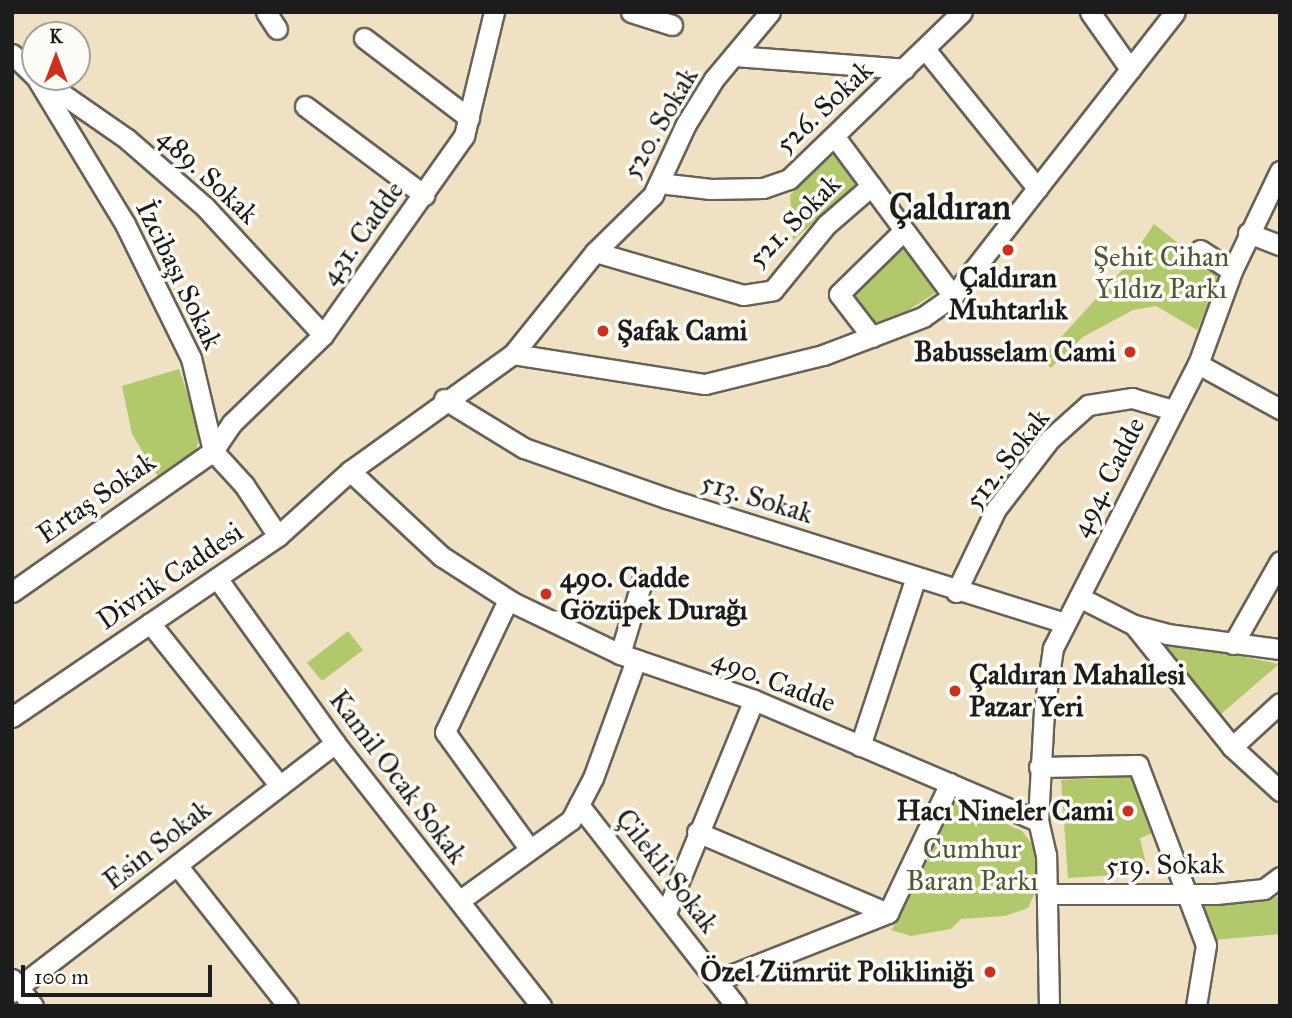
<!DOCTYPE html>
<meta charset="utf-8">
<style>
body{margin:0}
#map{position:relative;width:1292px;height:1018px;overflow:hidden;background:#f1e1c4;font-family:"IM FELL Great Primer",serif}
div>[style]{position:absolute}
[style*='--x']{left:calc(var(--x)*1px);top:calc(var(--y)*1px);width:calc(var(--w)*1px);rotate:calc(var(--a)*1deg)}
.green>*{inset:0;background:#b2c86c}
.roads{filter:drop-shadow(2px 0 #676157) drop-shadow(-2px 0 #676157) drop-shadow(0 2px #676157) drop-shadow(0 -2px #676157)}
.minor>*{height:19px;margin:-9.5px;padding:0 9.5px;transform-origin:9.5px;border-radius:9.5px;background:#fff}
.dots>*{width:19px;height:19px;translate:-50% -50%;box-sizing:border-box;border:4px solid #fdfcf7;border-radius:50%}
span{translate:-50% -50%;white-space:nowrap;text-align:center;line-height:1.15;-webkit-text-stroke:7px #fdfcf7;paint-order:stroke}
.street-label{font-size:28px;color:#1c1c1c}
.park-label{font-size:28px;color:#505838}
.poi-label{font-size:28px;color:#1c1c1c;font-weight:700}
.left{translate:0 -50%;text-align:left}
.right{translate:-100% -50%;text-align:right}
.district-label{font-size:35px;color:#1c1c1c;font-weight:700}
.frame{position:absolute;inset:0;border:14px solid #1c1c1c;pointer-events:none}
.north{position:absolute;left:21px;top:21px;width:70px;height:70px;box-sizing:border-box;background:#fdfcf7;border:2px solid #a3a29f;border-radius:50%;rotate:0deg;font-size:19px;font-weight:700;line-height:28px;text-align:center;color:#1c1c1c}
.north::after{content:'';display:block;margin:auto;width:24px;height:32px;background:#c8321e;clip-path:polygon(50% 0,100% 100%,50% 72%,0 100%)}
.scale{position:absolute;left:21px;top:965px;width:191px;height:32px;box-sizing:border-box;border:4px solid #1c1c1c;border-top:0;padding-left:9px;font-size:21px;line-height:24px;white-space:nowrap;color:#1c1c1c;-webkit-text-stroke:5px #fdfcf7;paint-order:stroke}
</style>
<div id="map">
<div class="green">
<i style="clip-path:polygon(833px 155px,842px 155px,860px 184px,793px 240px,790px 195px)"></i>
<i style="clip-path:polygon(1154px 224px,1221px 277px,1197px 330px,1156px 306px,1133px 310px,1083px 337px,1051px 368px,1041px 359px,1125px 267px)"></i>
<i style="clip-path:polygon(901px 240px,940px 290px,907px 311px,869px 325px,845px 295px)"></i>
<i style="clip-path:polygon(179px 369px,201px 433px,196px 450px,159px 478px,132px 434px,122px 386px)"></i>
<i style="clip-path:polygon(348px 631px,363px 650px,322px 681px,307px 663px)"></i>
<i style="clip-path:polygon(1159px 640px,1279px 664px,1220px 715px)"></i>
<i style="clip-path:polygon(1136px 776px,1158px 831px,1140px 838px,1148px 873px,1068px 878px,1061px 780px)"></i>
<i style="clip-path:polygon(949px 798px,1022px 831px,1034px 847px,1038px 886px,1028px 908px,1005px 916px,961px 919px,951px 929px,911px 936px,891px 930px,899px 919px,884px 920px)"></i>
<i style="clip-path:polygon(1280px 895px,1280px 934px,1214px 940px,1201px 903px,1271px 900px)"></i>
</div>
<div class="roads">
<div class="minor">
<i style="--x:266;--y:12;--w:20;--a:57"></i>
<i style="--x:631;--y:12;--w:43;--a:17.6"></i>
<i style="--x:1090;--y:12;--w:70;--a:54.9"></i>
<i style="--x:364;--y:38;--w:132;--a:37.3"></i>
<i style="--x:925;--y:49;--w:179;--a:51.1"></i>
<i style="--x:12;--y:54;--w:32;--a:44"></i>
<i style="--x:734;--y:56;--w:171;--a:4.3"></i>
<i style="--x:36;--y:77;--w:172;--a:58.8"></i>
<i style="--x:125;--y:224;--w:149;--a:63.8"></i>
<i style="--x:191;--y:358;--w:96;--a:76.7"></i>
<i style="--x:213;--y:451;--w:46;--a:47.6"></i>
<i style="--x:244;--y:485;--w:61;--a:56.3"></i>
<i style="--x:45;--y:82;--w:100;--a:34.8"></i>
<i style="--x:127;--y:139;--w:103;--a:41.1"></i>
<i style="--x:205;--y:207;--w:174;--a:47.3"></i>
<i style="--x:305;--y:106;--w:149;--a:36.8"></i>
<i style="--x:835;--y:137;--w:198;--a:53.4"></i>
<i style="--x:659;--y:183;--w:52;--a:6.6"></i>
<i style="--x:711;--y:189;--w:52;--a:-1.1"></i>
<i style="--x:763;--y:188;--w:28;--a:-19"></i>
<i style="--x:789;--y:179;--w:240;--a:-44"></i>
<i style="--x:1248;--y:233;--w:34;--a:21"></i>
<i style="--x:1200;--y:250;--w:38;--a:33"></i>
<i style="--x:595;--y:252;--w:154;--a:16.2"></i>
<i style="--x:743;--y:295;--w:30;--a:-9"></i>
<i style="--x:773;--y:290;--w:84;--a:-50.8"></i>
<i style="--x:826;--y:225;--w:60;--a:-40.9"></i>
<i style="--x:872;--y:337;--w:54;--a:-127.5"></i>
<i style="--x:839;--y:294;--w:90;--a:-44.5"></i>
<i style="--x:513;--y:354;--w:131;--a:-51.2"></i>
<i style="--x:595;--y:252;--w:81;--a:-44.5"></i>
<i style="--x:653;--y:195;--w:78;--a:-65.1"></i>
<i style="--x:686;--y:124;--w:53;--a:-58.1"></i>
<i style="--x:714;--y:79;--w:87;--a:-50.1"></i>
<i style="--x:1198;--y:364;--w:94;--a:28.8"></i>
<i style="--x:444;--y:399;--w:94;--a:31.5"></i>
<i style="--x:524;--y:448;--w:151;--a:19.4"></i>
<i style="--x:666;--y:498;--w:418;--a:17.4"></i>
<i style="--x:350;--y:471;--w:125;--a:43"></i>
<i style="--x:441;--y:556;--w:87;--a:32.8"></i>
<i style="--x:514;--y:603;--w:118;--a:25.7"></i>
<i style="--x:620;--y:654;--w:142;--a:18.9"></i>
<i style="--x:754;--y:700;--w:309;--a:23.1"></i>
<i style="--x:217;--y:578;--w:203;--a:54.4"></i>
<i style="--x:335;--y:743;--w:334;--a:51.9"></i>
<i style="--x:12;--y:592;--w:246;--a:-35"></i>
<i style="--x:213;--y:451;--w:34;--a:-56"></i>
<i style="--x:232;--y:423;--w:127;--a:-44"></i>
<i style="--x:323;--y:335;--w:244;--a:-54.7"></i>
<i style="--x:464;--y:136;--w:128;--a:-76.4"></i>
<i style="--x:956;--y:592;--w:92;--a:-64.3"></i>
<i style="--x:996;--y:509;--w:88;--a:-52.4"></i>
<i style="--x:1050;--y:439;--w:51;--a:-41.8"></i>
<i style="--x:1088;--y:405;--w:45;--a:-9"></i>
<i style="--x:1132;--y:398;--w:43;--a:16.3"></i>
<i style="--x:1079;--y:597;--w:62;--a:27"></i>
<i style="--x:1134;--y:625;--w:34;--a:15"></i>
<i style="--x:1167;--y:634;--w:114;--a:7.6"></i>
<i style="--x:508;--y:600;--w:146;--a:115.5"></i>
<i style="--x:445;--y:732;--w:143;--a:54.1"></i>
<i style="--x:150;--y:623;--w:208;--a:51.4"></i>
<i style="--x:1134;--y:625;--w:156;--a:51.2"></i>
<i style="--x:1232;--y:747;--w:65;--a:42.5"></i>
<i style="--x:1233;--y:644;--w:95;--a:-60.5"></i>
<i style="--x:620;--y:654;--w:76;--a:-73.2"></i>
<i style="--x:12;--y:717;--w:322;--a:-34.2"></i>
<i style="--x:278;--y:536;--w:97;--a:-42.1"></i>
<i style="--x:350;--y:471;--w:201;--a:-35.7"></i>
<i style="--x:513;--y:354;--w:194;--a:8.9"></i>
<i style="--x:705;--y:384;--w:122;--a:-13.8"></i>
<i style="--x:823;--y:355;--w:107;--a:-20.8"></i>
<i style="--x:923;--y:317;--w:37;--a:-35"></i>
<i style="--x:953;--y:296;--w:360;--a:-52"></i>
<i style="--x:860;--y:746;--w:178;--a:-71.7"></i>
<i style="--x:1232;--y:747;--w:65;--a:-42.5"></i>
<i style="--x:1039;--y:767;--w:99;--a:-1.2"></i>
<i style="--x:1138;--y:765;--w:192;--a:69.3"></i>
<i style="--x:1206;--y:945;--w:62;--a:99.3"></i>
<i style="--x:579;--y:805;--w:255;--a:52"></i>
<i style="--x:697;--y:832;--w:207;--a:23"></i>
<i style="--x:177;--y:865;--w:179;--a:51.8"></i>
<i style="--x:1047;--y:894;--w:169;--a:0"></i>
<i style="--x:1216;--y:894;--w:48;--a:-5.9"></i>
<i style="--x:1264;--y:889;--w:20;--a:-37"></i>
<i style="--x:459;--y:901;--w:138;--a:-35.9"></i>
<i style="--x:571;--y:820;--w:47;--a:-62.4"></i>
<i style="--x:593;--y:778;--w:126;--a:-70"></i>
<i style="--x:666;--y:913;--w:230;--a:-67.6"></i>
<i style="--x:888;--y:913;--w:144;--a:-64.5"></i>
<i style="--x:12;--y:979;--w:34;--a:52"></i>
<i style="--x:718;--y:980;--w:183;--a:-21.5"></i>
<i style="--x:12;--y:992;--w:408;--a:-37.6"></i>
<i style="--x:1049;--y:1006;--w:151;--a:-91.1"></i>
<i style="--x:1046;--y:855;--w:35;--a:-103"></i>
<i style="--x:1038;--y:821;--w:112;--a:-86.9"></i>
<i style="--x:1044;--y:709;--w:62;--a:-81.6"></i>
<i style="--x:1053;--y:648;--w:319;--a:-63"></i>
<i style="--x:1198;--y:364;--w:99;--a:-69.9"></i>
<i style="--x:1232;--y:271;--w:111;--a:-64.4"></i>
</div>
</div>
<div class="dots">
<i style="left:1008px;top:250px;background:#c8321e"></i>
<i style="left:603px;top:331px;background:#c8321e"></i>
<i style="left:1130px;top:352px;background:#c8321e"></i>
<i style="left:546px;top:594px;background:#c8321e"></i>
<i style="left:955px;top:691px;background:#c8321e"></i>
<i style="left:1128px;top:811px;background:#c8321e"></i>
<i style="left:990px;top:972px;background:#c8321e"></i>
</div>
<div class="street-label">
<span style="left:824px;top:107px;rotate:-43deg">526. Sokak</span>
<span style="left:660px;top:123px;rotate:-60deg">520. Sokak</span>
<span style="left:208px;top:176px;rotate:43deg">489. Sokak</span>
<span style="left:794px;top:221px;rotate:-45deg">521. Sokak</span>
<span style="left:362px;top:233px;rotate:-54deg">431. Cadde</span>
<span style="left:179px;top:275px;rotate:64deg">İzcibaşı Sokak</span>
<span style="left:1007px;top:459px;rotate:-52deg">512. Sokak</span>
<span style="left:1108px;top:477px;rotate:-63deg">494. Cadde</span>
<span style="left:96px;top:498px;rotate:-35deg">Ertaş Sokak</span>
<span style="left:757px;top:498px;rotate:17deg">513. Sokak</span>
<span style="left:170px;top:576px;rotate:-34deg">Divrik Caddesi</span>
<span style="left:774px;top:681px;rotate:21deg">490. Cadde</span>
<span style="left:398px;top:777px;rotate:53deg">Kamil Ocak Sokak</span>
<span style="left:157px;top:845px;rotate:-38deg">Esin Sokak</span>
<span style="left:1165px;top:865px;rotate:-1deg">519. Sokak</span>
<span style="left:667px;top:871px;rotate:52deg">Çilekli Sokak</span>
</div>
<div class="park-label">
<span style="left:1161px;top:273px">Şehit Cihan<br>Yıldız Parkı</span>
<span style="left:972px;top:865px">Cumhur<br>Baran Parkı</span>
</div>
<div class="poi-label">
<span style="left:1008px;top:294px">Çaldıran<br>Muhtarlık</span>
<span class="left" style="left:617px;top:331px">Şafak Cami</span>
<span class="right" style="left:1116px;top:352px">Babusselam Cami</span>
<span class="left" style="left:560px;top:594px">490. Cadde<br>Gözüpek Durağı</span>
<span class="left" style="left:969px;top:691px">Çaldıran Mahallesi<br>Pazar Yeri</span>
<span class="right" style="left:1114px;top:811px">Hacı Nineler Cami</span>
<span class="right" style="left:974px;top:972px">Özel Zümrüt Polikliniği</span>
</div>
<div class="district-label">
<span style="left:950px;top:208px">Çaldıran</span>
</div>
<div class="frame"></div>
<div class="north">K</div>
<div class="scale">100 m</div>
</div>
